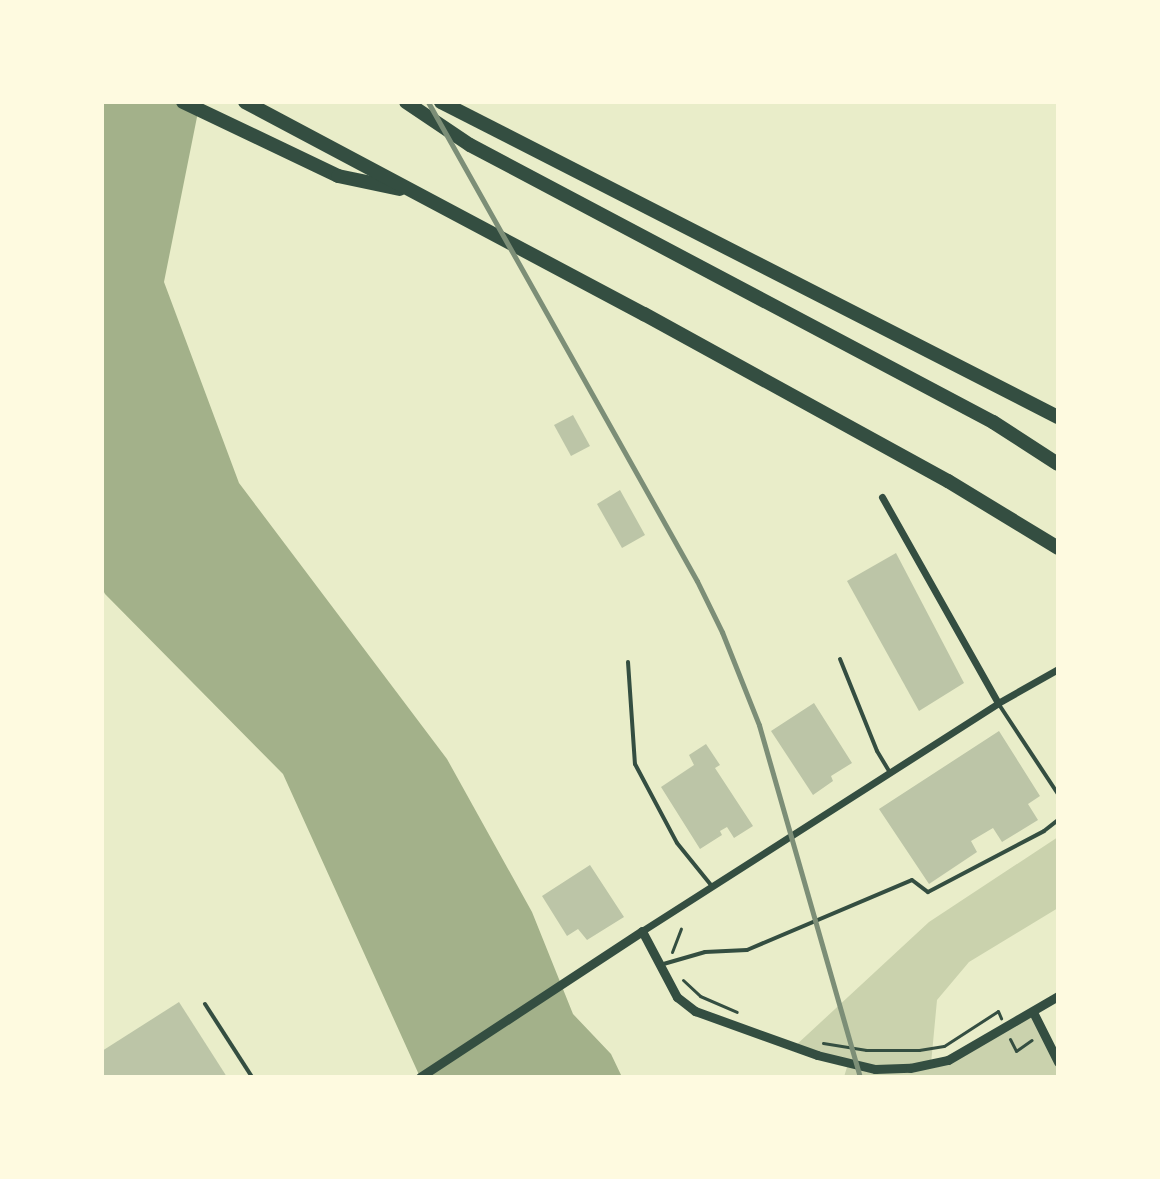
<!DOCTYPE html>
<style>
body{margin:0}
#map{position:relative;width:1160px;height:1179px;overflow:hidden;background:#e9edc9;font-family:"DM Sans",sans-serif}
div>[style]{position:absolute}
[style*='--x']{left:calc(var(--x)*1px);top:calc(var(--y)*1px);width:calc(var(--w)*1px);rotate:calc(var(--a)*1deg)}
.green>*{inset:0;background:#cad2ad}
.water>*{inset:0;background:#a3b18a}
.building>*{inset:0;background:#bcc5a7}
.path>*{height:3px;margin:-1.5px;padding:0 1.5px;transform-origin:1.5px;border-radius:1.5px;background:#344e41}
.service>*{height:4px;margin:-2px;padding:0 2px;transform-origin:2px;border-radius:2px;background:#344e41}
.minor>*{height:7px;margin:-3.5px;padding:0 3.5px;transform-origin:3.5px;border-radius:3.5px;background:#344e41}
.tertiary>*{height:9px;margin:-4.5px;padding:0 4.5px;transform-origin:4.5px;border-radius:4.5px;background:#344e41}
.motorway>*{height:14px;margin:-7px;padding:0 7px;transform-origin:7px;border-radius:7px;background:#344e41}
.rail>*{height:5px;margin:-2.5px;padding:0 2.5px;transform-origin:2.5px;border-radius:2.5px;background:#7c8e77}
span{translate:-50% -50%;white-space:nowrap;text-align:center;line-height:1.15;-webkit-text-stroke:8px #fefae0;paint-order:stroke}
.frame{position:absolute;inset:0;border:104px solid #fefae0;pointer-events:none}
</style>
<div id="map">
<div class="green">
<i style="clip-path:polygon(1058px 837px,1058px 908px,969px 962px,937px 1000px,931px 1064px,1033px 1012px,1051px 1046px,1058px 1047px,1058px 1077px,844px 1077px,847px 1067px,794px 1047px,929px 922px)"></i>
</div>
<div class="water">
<i style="clip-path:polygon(102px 102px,200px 102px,164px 282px,239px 483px,447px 759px,532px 912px,573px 1014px,611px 1054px,622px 1077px,420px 1077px,283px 774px,105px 594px,102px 588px)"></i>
</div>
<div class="building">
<i style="clip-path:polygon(573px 415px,590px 446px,571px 456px,554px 425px)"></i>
<i style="clip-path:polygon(620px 490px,645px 535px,622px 548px,597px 504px)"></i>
<i style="clip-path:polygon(896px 553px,964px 683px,919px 711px,847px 581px)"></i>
<i style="clip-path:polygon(814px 703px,852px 763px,831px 776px,833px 781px,813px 795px,771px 731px)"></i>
<i style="clip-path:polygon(999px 731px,1040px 796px,1028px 804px,1038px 820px,1002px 842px,993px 828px,971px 841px,977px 852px,929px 884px,879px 809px)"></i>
<i style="clip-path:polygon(706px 744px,720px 765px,715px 768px,753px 826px,734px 838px,727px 827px,720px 831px,722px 835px,700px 849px,661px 787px,694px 765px,689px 755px)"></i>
<i style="clip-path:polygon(590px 865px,624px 917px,587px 940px,578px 929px,567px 936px,542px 896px)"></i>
<i style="clip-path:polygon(179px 1002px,227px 1077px,102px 1077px,102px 1051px)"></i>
</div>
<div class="path">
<i style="--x:672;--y:952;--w:25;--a:-69"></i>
<i style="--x:683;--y:980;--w:23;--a:43"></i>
<i style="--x:700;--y:996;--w:40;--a:23.4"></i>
<i style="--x:1010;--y:1039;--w:13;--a:63"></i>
<i style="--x:1016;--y:1051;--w:19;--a:-35"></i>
<i style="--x:823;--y:1043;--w:44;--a:9.2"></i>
<i style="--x:866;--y:1050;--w:53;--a:0"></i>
<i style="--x:919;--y:1050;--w:25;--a:-9"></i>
<i style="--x:944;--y:1046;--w:64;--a:-32.9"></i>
<i style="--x:998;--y:1011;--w:8;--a:67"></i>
</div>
<div class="service">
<i style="--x:840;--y:659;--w:99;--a:68.1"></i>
<i style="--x:877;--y:751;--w:26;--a:59"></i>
<i style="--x:628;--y:662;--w:102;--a:86.1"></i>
<i style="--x:635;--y:764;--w:89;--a:62"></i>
<i style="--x:677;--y:843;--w:54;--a:51"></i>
<i style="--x:998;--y:703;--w:109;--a:56.6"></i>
<i style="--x:660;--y:965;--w:47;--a:-16.1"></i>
<i style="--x:705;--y:952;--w:42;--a:-2.7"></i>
<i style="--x:747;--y:950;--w:179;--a:-23"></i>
<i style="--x:912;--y:880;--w:20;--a:37"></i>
<i style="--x:928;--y:892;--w:131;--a:-27.7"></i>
<i style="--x:1044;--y:831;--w:18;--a:-38"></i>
<i style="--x:205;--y:1004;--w:87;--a:57.2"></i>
</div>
<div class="minor">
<i style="--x:882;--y:497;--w:236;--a:60.6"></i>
<i style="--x:642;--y:931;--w:423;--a:-32.6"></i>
<i style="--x:998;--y:703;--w:69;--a:-29.5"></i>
</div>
<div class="tertiary">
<i style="--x:1033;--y:1012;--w:56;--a:63.4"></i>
<i style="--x:420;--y:1077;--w:266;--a:-33.3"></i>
<i style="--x:642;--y:931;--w:75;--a:62.1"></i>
<i style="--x:677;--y:997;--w:23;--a:38"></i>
<i style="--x:695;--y:1011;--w:130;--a:19.8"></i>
<i style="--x:817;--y:1055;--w:60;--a:13.6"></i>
<i style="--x:875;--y:1069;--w:35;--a:-2"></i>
<i style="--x:910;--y:1068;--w:39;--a:-12"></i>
<i style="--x:948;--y:1060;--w:127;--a:-30.2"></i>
</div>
<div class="motorway">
<i style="--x:183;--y:102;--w:172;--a:25.5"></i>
<i style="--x:338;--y:176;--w:63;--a:11.8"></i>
<i style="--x:245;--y:102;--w:452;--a:28"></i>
<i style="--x:644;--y:314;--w:347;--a:28.8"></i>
<i style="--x:948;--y:481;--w:129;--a:31.3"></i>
<i style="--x:406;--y:102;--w:77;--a:33.9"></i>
<i style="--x:470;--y:145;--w:592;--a:27.91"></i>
<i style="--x:993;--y:422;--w:77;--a:32.9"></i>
<i style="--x:441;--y:102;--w:693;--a:27.05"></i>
</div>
<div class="rail">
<i style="--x:428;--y:102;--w:549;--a:60.68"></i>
<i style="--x:697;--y:581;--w:57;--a:63.9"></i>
<i style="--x:722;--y:632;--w:100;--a:68.3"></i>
<i style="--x:759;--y:725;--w:366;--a:74"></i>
</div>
<div class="frame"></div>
</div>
